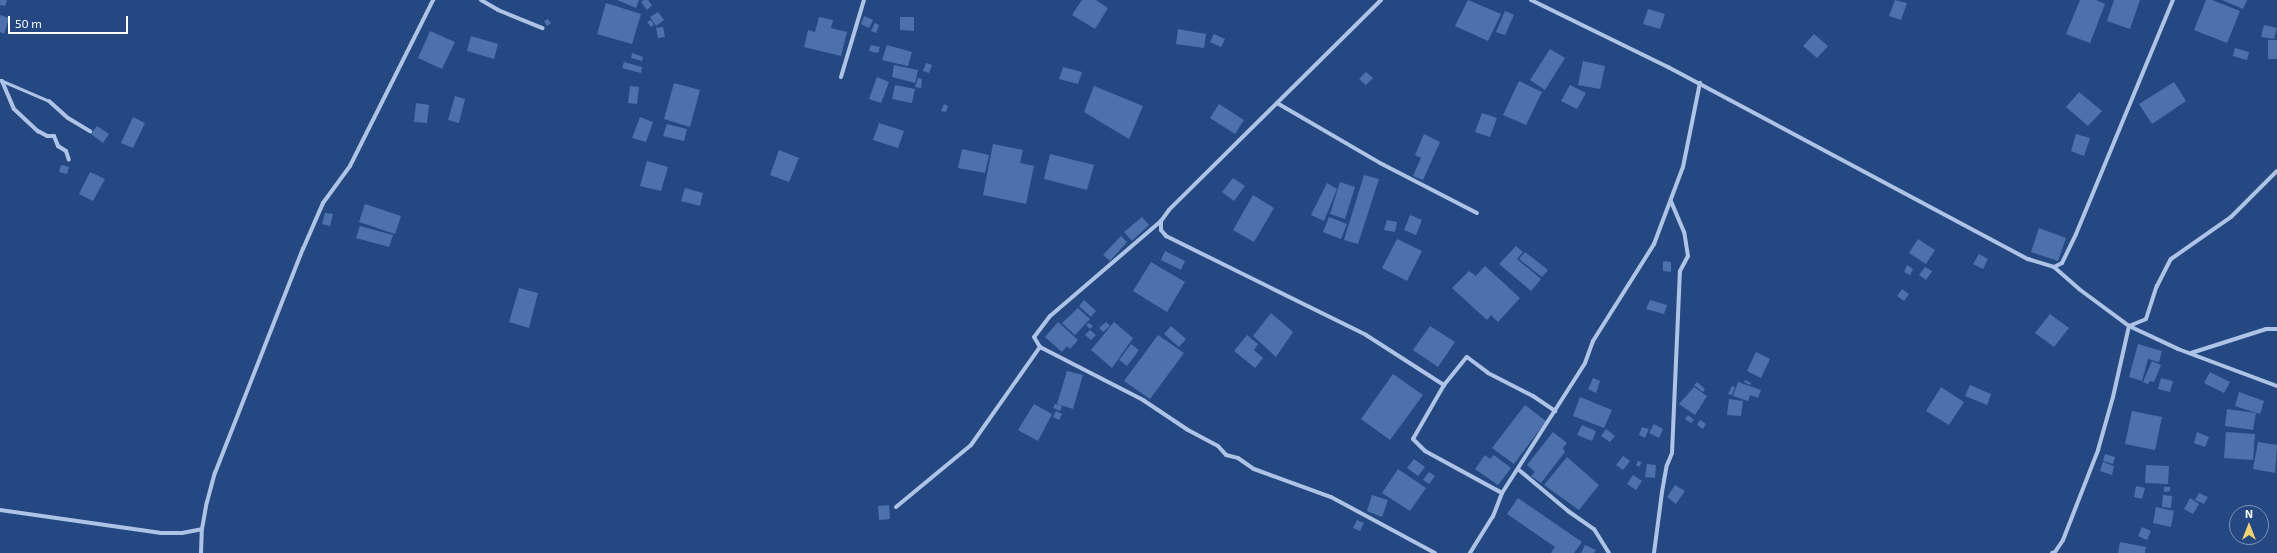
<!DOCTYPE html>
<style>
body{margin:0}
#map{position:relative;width:2277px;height:553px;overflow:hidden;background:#254883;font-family:"Exo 2",sans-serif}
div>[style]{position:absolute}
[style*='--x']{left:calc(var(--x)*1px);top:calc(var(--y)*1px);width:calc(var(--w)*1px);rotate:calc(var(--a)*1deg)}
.building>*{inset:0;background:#4d71ab}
.lane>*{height:3px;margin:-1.5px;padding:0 1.5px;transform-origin:1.5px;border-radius:1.5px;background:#adc4e7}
.street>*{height:4px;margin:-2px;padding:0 2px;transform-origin:2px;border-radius:2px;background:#adc4e7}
span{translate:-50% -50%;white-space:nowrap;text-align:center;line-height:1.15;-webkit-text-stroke:4px #254883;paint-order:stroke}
.north{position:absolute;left:2229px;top:505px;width:40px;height:40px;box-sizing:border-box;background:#254883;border:1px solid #7c91b5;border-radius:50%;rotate:0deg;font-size:11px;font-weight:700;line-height:16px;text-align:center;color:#fff}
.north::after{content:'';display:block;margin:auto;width:14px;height:18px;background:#f1d471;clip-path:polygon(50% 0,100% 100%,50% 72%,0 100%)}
.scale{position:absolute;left:8px;top:16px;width:120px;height:18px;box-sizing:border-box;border:2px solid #fff;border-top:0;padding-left:5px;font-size:12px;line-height:14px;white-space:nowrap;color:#fff;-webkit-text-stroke:3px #254883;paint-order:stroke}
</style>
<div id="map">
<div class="building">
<i style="clip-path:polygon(0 0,7px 0,5px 6px,0 5px)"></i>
<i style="clip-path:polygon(617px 0,639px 0,636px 8px)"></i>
<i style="clip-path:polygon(644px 0,648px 0,652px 5px,647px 10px,641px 2px)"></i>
<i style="clip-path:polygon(1082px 0,1096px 0,1108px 8px,1095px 29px,1072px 15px)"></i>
<i style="clip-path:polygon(1468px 0,1501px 14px,1488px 41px,1455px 26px)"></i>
<i style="clip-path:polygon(1895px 0,1907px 3px,1901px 20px,1889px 16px)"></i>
<i style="clip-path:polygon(2080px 0,2096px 0,2105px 4px,2090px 43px,2066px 34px)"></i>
<i style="clip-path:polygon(2114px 0,2140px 0,2130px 29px,2107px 21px)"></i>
<i style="clip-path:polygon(2206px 0,2212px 0,2240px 11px,2227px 43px,2194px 30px)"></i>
<i style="clip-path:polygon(2222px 0,2247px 0,2243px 9px)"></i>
<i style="clip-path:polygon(606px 3px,641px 14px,632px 44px,597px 34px)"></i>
<i style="clip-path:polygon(1648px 9px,1665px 14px,1660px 29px,1643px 24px)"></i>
<i style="clip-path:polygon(1505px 11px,1514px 15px,1505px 35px,1496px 32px)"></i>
<i style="clip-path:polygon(658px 12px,664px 20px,656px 26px,650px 17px)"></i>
<i style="clip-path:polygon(0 15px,9px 18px,4px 34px,0 32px)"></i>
<i style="clip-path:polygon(864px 16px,873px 20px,869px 28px,861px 24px)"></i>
<i style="clip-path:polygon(819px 17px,833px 20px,831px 28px,847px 32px,841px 56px,804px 47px,808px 30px,815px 32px)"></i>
<i style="clip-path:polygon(900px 17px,914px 17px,914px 31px,900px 30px)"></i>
<i style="clip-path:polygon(548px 19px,551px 23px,547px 26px,544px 21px)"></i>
<i style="clip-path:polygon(651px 20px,654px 25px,651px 27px,647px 22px)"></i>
<i style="clip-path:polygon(875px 23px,879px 25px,876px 33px,871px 31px)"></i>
<i style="clip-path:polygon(2264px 25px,2277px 28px,2274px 39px,2261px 37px)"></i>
<i style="clip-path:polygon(663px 27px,665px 37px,658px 38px,656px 28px)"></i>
<i style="clip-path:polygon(1178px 29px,1206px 34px,1204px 48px,1176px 44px)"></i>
<i style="clip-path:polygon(430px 31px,455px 42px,442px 69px,418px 58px)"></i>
<i style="clip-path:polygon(1214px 34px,1225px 39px,1221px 47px,1210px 42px)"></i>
<i style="clip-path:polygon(1814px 34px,1828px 46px,1817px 58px,1803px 46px)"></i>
<i style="clip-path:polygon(471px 36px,498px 44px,494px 59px,467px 51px)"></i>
<i style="clip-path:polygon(2268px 40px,2277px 40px,2277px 59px,2268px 59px)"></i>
<i style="clip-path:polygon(871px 45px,880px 47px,878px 53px,869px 51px)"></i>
<i style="clip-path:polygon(887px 45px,912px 52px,908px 66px,882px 60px)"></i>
<i style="clip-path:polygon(2235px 48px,2249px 52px,2247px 60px,2233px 56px)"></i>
<i style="clip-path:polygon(1550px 49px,1565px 58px,1545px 90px,1530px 80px)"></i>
<i style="clip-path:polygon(632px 53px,643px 57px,642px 61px,631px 58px)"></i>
<i style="clip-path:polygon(1583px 61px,1605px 66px,1600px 89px,1578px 85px)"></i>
<i style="clip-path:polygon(624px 62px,642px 67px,641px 73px,622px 68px)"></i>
<i style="clip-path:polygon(926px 63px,932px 65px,929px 73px,923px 71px)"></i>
<i style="clip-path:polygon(894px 65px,918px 70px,915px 83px,892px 77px)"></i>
<i style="clip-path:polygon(1063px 67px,1082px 72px,1078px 84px,1059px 79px)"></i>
<i style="clip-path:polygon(1366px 72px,1373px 78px,1366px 85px,1359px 79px)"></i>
<i style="clip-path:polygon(877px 77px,889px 82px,881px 103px,869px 99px)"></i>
<i style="clip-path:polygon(918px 78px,922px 79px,921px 88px,915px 87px)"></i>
<i style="clip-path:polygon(1519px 81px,1542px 92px,1526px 125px,1503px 115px)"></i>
<i style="clip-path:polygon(2174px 82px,2186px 101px,2152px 124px,2139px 104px)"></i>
<i style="clip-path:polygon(674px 83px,700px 90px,690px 127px,664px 119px)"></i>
<i style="clip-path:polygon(895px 85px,915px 89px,912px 103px,892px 99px)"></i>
<i style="clip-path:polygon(1570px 85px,1586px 93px,1577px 109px,1561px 101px)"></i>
<i style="clip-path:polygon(630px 86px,639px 87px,637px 104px,628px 103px)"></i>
<i style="clip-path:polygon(1094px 86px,1143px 106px,1129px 139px,1084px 112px)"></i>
<i style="clip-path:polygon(2079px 92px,2102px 111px,2088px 126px,2066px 107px)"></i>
<i style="clip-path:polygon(455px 96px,465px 99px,459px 123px,448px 120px)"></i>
<i style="clip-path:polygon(416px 103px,429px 105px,427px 123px,414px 122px)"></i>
<i style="clip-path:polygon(944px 104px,948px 106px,946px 112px,941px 111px)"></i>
<i style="clip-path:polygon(1219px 104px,1244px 120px,1235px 134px,1210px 118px)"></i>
<i style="clip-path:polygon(1482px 113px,1497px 118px,1490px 137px,1475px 132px)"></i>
<i style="clip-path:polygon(133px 117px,145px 123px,133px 148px,121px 143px)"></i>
<i style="clip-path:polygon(640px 117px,653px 122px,646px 142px,632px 138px)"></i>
<i style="clip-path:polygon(879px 123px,904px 131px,898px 148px,873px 140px)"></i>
<i style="clip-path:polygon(667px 124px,687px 129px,684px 141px,663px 136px)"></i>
<i style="clip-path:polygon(97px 126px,109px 134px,103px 143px,91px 134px)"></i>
<i style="clip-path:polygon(1424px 134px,1440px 142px,1423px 180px,1413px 176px,1421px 158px,1415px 155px)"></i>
<i style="clip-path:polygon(2076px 134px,2090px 138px,2084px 156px,2071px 151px)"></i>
<i style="clip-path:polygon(993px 144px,1023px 150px,1020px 163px,1034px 166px,1026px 204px,983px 195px)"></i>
<i style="clip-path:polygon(962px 149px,989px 155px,985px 173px,958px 168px)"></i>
<i style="clip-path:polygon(779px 150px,799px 158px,789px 182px,770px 175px)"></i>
<i style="clip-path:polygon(1050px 154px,1094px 165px,1087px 190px,1044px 179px)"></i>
<i style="clip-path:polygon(647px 161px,668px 167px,661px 191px,640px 186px)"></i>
<i style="clip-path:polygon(61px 165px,69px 167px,67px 174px,59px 172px)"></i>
<i style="clip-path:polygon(90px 172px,105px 179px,93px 201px,79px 194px)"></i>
<i style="clip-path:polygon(1364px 175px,1379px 179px,1358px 244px,1344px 240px)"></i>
<i style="clip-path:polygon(1233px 178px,1245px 186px,1234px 201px,1222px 192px)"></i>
<i style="clip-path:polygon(1340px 182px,1355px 187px,1345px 219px,1330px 214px)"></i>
<i style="clip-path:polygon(1327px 183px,1337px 189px,1324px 221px,1311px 215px)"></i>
<i style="clip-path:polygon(685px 188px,703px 193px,700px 206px,681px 201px)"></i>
<i style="clip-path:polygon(1253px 195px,1274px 208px,1254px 242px,1233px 230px)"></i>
<i style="clip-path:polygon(365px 204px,401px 216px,395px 234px,359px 222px)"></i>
<i style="clip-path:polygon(325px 213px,333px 214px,330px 226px,322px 224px)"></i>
<i style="clip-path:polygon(1410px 215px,1422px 220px,1416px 235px,1404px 230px)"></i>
<i style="clip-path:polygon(1142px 217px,1149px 225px,1132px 241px,1124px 232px)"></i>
<i style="clip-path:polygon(1329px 217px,1347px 224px,1341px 239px,1323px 232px)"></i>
<i style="clip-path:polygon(1387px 220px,1397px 222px,1395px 232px,1384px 230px)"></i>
<i style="clip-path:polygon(360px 226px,393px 235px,389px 247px,356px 238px)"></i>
<i style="clip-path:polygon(2039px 228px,2066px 238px,2058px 261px,2031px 252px)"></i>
<i style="clip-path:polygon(1121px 236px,1127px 242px,1110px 261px,1103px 255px)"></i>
<i style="clip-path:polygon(1397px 239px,1422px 251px,1407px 281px,1382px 268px)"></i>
<i style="clip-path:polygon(1918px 239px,1935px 250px,1926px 264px,1909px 253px)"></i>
<i style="clip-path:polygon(1516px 246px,1523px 252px,1517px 259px,1541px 279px,1531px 291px,1499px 264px)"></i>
<i style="clip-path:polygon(1165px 251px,1185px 261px,1181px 270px,1161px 260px)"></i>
<i style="clip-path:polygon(1525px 252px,1548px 270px,1542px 277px,1519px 259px)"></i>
<i style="clip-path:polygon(1979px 254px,1988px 259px,1983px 269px,1973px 264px)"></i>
<i style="clip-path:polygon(1663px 261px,1671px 262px,1671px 272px,1663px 271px)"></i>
<i style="clip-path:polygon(1151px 262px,1185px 282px,1167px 312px,1133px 291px)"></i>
<i style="clip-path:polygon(1907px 265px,1913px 269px,1910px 275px,1904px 272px)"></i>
<i style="clip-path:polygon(1485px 266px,1520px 298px,1498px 322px,1491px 315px,1487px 320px,1452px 288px,1469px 271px,1476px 276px)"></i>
<i style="clip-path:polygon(1925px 267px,1932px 271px,1926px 280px,1919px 275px)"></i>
<i style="clip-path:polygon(519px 288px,538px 293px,529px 328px,509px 322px)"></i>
<i style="clip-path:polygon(1902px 289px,1909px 294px,1904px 301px,1897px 296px)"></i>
<i style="clip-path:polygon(1084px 300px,1096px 311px,1091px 317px,1079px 306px)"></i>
<i style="clip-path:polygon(1650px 300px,1667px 305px,1664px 314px,1646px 309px)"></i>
<i style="clip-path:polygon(1078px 308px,1090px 319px,1075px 335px,1062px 323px)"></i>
<i style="clip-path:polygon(1271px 313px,1293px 332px,1276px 357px,1253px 336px)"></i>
<i style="clip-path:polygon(2050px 314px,2069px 328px,2054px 347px,2035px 333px)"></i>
<i style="clip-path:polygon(1058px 322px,1078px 340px,1070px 349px,1067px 346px,1062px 352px,1045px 337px)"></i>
<i style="clip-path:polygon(1106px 322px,1110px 326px,1103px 332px,1099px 328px)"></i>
<i style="clip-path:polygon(1114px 322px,1133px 338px,1112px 368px,1091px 350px)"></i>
<i style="clip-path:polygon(1089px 323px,1093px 326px,1090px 329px,1086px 325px)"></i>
<i style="clip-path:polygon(1171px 326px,1186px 339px,1179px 347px,1164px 334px)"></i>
<i style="clip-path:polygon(1430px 326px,1455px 342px,1438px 367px,1413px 350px)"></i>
<i style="clip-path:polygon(1090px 330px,1096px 335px,1091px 340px,1085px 335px)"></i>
<i style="clip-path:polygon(1158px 335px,1184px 353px,1150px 399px,1124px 381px)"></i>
<i style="clip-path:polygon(1247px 335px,1258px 344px,1254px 350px,1263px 358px,1255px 368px,1234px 351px)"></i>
<i style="clip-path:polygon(1131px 344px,1139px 350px,1127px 366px,1119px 360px)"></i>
<i style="clip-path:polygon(2138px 344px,2162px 351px,2159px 362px,2148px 359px,2142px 381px,2129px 377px)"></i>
<i style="clip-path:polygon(1756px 352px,1770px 359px,1761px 378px,1747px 371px)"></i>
<i style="clip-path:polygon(2152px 361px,2161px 365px,2154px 382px,2150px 381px,2148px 384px,2143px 382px)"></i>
<i style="clip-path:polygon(1067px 371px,1083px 375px,1073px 409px,1057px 404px)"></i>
<i style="clip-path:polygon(2210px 372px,2230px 382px,2224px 393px,2204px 383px)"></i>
<i style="clip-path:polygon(1393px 374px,1423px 395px,1390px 440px,1361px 419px)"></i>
<i style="clip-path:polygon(1593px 378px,1600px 381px,1596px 393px,1588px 389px)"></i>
<i style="clip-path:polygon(2161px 378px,2173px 381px,2170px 392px,2158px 389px)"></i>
<i style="clip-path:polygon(1745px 380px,1751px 383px,1750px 385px,1744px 382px)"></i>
<i style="clip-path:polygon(1697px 382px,1705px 389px,1703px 392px,1694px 385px)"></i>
<i style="clip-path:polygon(1738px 382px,1761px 390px,1758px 398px,1750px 395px,1748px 401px,1733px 396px)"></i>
<i style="clip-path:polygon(1970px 385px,1991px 394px,1987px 405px,1965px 396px)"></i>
<i style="clip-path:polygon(1732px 386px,1735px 387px,1732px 395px,1728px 394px)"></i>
<i style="clip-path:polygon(1694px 387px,1707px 396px,1695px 415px,1679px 404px)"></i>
<i style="clip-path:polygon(1941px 387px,1964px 402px,1949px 425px,1926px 411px)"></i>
<i style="clip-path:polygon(2239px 392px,2264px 401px,2260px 414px,2235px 406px)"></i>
<i style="clip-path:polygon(1580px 397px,1612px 410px,1604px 428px,1573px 416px)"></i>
<i style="clip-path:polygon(1729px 399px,1743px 401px,1741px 416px,1727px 415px)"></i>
<i style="clip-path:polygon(1034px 404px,1052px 414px,1038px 441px,1018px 430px)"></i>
<i style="clip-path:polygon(1055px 404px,1062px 406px,1060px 411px,1053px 408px)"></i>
<i style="clip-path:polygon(1525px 405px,1546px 421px,1514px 464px,1492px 448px)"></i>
<i style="clip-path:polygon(2227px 409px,2256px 413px,2253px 430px,2225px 426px)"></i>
<i style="clip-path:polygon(1056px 411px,1062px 414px,1059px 420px,1053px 417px)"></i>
<i style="clip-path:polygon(2132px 411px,2162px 417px,2155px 450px,2125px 444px)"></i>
<i style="clip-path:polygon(1688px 415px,1694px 420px,1691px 423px,1685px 419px)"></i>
<i style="clip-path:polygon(1700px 420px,1706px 424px,1703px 429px,1697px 425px)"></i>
<i style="clip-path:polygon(1654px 424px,1663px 429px,1659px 438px,1649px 433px)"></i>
<i style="clip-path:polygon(1582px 425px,1596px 431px,1592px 441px,1577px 435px)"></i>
<i style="clip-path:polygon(1642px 427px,1649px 429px,1645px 438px,1639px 435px)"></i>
<i style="clip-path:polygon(1606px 429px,1615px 436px,1610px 442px,1601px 436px)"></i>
<i style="clip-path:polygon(1553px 432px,1567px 443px,1563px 448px,1565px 452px,1541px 483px,1531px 476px,1535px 472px,1527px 465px)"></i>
<i style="clip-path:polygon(2197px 432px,2209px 437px,2205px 447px,2194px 443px)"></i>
<i style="clip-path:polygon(2226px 432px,2255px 434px,2253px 460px,2224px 458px)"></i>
<i style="clip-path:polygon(2258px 442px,2277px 445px,2275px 473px,2253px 469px)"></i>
<i style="clip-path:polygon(2105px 454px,2115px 457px,2113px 464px,2103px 461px)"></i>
<i style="clip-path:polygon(1485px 455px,1490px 459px,1494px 455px,1511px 468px,1498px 485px,1475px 469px)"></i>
<i style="clip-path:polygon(1623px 456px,1630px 461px,1623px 470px,1616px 465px)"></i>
<i style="clip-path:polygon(1567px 457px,1599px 485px,1579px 510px,1544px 485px)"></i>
<i style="clip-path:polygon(1414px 459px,1425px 467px,1418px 476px,1407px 468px)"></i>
<i style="clip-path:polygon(1638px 461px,1642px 462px,1639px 467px,1636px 465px)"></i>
<i style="clip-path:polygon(2103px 462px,2114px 466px,2112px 475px,2100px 471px)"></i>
<i style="clip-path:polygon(1647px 464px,1656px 465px,1655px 478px,1645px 477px)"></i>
<i style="clip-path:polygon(2146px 465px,2169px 466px,2168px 484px,2145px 483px)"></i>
<i style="clip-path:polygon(1398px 469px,1426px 488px,1410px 511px,1382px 493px)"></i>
<i style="clip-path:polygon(1429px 472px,1435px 476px,1429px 484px,1423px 480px)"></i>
<i style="clip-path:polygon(1633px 475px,1642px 481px,1636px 490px,1627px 484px)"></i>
<i style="clip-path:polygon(1675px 485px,1685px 491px,1676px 504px,1667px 497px)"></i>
<i style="clip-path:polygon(2136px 486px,2145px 488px,2142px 499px,2134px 497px)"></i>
<i style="clip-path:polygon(2164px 487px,2170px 487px,2170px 491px,2164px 492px)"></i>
<i style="clip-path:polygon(2199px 493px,2208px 497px,2204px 504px,2195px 500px)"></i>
<i style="clip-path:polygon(1372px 495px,1388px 500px,1382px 517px,1367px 511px)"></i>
<i style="clip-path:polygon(2163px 495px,2172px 496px,2171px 508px,2162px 507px)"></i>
<i style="clip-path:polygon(1518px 498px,1582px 542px,1574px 553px,1551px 553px,1555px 547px,1507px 514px)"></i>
<i style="clip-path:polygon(2190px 498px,2199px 504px,2193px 514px,2184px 509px)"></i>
<i style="clip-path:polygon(889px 505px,890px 519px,879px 520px,878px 506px)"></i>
<i style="clip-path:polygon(2156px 507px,2174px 511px,2171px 527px,2153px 523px)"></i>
<i style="clip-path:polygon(1357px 520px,1364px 523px,1360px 531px,1353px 528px)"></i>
<i style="clip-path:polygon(2142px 527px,2151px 531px,2147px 540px,2138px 536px)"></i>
<i style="clip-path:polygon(2120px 542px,2146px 547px,2145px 553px,2118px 553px)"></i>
<i style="clip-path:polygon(1585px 545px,1596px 550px,1594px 553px,1581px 553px)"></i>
</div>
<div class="lane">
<i style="--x:0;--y:80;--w:53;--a:23.2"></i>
</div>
<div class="street">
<i style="--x:481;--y:0;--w:20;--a:30"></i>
<i style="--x:498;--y:10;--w:48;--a:22.2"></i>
<i style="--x:1381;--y:0;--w:298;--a:135.3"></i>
<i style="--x:1169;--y:210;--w:14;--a:126"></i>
<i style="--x:1161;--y:221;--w:9;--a:90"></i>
<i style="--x:1161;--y:230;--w:8;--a:50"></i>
<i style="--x:1166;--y:236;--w:223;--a:26.3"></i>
<i style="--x:1366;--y:335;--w:93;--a:32.7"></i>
<i style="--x:1444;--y:385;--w:62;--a:119.9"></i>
<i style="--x:1413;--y:439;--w:17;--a:45"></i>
<i style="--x:1425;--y:451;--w:88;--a:28.6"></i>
<i style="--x:1502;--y:493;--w:25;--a:111"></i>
<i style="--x:1493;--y:516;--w:44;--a:121.9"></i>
<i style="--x:1531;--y:0;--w:153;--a:26.1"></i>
<i style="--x:1668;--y:67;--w:408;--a:28.1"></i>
<i style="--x:2028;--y:259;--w:27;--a:17"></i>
<i style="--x:2054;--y:267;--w:9;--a:-27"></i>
<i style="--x:2062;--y:263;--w:32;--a:-64"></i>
<i style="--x:2076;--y:234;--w:253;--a:-67.5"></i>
<i style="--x:841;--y:77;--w:80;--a:-73.4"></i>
<i style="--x:2;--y:81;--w:30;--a:67"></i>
<i style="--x:14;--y:109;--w:33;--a:43"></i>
<i style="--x:38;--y:131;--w:10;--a:29"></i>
<i style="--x:47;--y:136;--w:7;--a:0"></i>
<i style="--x:54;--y:136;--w:11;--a:68"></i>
<i style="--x:58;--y:146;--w:9;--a:32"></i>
<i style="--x:66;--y:151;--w:9;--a:72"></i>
<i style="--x:49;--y:101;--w:25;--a:42"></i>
<i style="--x:68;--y:118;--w:26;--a:31"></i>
<i style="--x:1277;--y:103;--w:119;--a:30.2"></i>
<i style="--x:1380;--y:163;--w:109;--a:27.3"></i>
<i style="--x:1161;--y:221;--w:146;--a:139.4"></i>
<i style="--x:1050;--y:316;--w:26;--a:127"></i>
<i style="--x:1034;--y:337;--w:12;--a:59"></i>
<i style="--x:1040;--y:347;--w:116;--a:27.2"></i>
<i style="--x:1143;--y:400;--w:54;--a:33.7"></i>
<i style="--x:1188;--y:430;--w:34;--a:28"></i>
<i style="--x:1218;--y:446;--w:12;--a:48"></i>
<i style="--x:1226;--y:455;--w:12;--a:14"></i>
<i style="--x:1238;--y:458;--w:19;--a:35"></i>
<i style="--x:1254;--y:469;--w:82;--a:20"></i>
<i style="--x:1331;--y:497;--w:118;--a:28.3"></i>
<i style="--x:2054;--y:267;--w:33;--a:41"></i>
<i style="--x:2079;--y:289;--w:62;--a:36.5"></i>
<i style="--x:2129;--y:326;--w:54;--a:25.1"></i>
<i style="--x:2178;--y:349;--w:106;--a:20.5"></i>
<i style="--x:2191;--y:353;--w:79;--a:-17.7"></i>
<i style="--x:2266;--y:329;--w:11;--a:0"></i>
<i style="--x:1444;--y:385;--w:36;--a:-51"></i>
<i style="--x:1467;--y:357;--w:26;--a:37"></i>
<i style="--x:1488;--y:373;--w:51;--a:27.1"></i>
<i style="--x:1533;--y:396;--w:27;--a:34"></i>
<i style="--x:1519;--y:470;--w:64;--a:39.9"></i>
<i style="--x:1568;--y:511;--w:32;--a:35"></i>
<i style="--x:1594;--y:529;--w:28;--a:58"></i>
<i style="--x:1502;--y:493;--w:154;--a:-57.4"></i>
<i style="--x:1585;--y:363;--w:23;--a:-70"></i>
<i style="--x:1593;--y:341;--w:115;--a:-57.8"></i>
<i style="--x:1654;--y:244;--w:82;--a:-69.4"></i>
<i style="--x:1683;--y:167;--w:86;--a:-78.6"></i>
<i style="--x:896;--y:507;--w:97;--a:-39.6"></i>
<i style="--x:971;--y:445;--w:120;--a:-54.9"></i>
<i style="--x:0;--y:510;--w:163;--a:8.1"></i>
<i style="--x:161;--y:533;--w:21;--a:0"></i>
<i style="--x:182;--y:533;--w:20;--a:-11"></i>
<i style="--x:201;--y:553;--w:24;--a:-88"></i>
<i style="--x:202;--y:529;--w:27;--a:-80"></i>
<i style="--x:207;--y:502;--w:30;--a:-75"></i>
<i style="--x:215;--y:473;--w:241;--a:-68.6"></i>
<i style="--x:303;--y:249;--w:50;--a:-66.5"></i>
<i style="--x:323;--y:203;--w:46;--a:-53.9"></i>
<i style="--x:350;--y:166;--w:186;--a:-63.4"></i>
<i style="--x:1654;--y:553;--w:62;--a:-82.5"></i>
<i style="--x:1662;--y:492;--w:27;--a:-80"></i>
<i style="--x:1667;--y:465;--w:13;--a:-67"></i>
<i style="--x:1672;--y:453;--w:182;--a:-87.5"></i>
<i style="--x:1680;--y:271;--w:17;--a:-62"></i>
<i style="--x:1688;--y:256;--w:24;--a:-99"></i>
<i style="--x:1684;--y:232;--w:33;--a:-113"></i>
<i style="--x:2052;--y:553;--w:3;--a:-18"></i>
<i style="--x:2055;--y:552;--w:14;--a:-56"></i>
<i style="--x:2063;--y:540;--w:97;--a:-68.7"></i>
<i style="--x:2098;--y:450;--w:55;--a:-74.2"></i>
<i style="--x:2113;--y:397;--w:73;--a:-77.3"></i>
<i style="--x:2129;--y:326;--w:18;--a:-22"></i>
<i style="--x:2146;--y:319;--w:35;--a:-72"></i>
<i style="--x:2157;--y:286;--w:30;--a:-63"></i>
<i style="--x:2171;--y:259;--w:73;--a:-35"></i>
<i style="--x:2231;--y:217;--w:65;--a:-45"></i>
</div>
<div class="north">N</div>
<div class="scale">50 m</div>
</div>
